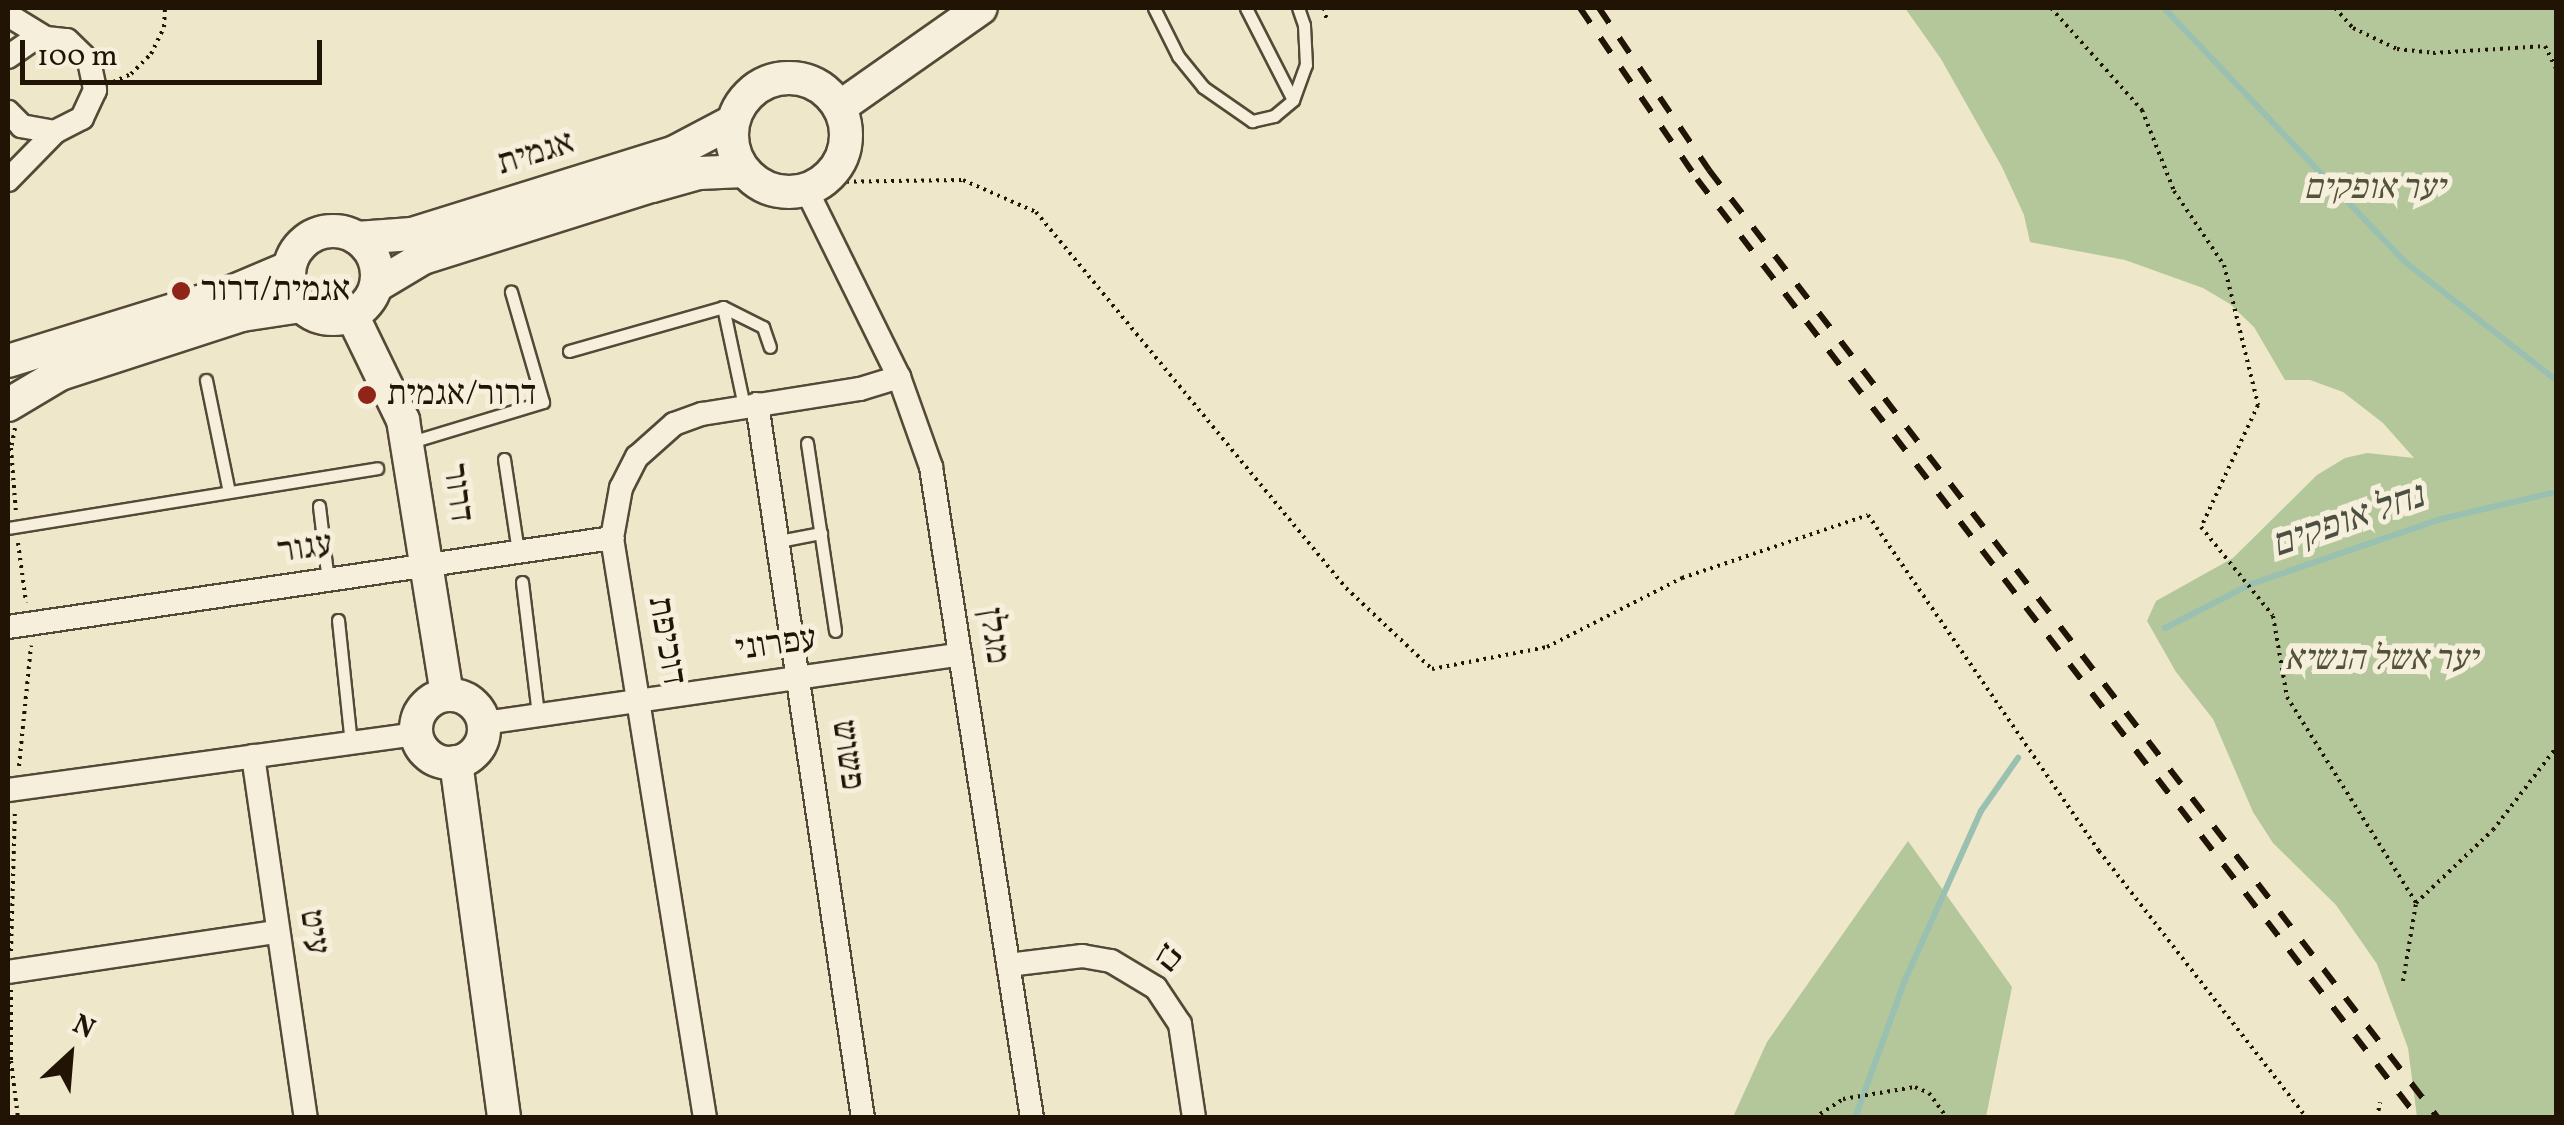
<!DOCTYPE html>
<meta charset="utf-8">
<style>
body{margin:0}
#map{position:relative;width:2564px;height:1125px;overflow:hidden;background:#efe7c9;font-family:Vollkorn,"Frank Ruhl Libre",serif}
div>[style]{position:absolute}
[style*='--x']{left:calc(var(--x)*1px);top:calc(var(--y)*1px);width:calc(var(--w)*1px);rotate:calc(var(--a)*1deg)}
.green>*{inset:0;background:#b3c79b}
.stream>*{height:6px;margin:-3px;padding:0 3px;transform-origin:3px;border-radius:3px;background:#9ac0b2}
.path>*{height:4px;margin-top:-2px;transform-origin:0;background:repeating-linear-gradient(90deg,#211405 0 2.5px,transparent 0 7.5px)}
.roads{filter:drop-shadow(2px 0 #544936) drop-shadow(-2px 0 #544936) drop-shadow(0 2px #544936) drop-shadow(0 -2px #544936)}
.lane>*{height:11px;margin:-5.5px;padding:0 5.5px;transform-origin:5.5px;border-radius:5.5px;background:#f5efdc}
.street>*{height:22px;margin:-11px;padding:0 11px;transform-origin:11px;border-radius:11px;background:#f5efdc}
.secondary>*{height:32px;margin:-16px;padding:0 16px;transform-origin:16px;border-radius:16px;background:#f5efdc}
.secondary>.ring{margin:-16px;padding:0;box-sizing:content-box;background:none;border:32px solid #f5efdc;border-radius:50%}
.rail>*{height:6px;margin-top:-3px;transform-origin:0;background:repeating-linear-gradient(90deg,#211405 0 18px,transparent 0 36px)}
.dots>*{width:28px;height:28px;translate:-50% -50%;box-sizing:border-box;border:5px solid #f5efdc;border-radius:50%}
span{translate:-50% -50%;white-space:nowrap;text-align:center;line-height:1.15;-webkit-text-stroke:10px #f5efdc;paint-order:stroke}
.street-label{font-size:35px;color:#211405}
.park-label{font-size:35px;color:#54533a;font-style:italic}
.poi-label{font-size:35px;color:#211405}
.left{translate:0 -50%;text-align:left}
.water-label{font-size:38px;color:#4b5042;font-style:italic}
.frame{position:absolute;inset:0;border:10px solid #211405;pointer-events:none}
.north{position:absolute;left:20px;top:1005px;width:100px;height:100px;-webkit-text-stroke:8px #f5efdc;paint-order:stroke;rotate:26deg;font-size:28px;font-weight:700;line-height:40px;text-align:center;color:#211405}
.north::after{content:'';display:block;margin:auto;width:35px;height:45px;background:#211405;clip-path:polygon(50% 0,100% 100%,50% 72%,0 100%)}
.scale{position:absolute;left:20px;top:40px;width:302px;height:45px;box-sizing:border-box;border:5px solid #211405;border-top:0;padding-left:12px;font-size:30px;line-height:35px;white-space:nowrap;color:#211405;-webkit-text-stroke:8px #f5efdc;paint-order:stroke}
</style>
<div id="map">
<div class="green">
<i style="clip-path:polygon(1905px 8px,2556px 8px,2556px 1117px,2417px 1117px,2408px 1048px,2377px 964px,2336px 905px,2273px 843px,2253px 812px,2213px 719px,2176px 672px,2147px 621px,2156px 601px,2233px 558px,2317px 475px,2345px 458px,2367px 453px,2414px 458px,2383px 423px,2343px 392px,2310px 380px,2285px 380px,2254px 327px,2230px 304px,2203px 288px,2125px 260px,2030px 242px,2024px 215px,2002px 167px,1941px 59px)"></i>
<i style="clip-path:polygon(1908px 841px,2012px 987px,1986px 1117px,1733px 1117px,1767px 1042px)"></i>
</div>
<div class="stream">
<i style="--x:2164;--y:8;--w:350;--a:46.5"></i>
<i style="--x:2405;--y:262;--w:192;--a:38"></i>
<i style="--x:2165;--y:628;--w:97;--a:-27.1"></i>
<i style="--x:2251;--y:584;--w:201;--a:-18.9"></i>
<i style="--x:2441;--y:519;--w:118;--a:-13.2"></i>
<i style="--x:1855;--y:1118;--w:147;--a:-70.1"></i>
<i style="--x:1905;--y:980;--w:185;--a:-65.8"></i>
<i style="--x:1981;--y:811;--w:65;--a:-55.1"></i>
</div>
<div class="path">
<i style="--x:1324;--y:8;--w:13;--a:77"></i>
<i style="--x:2051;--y:8;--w:137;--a:48.3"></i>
<i style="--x:2142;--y:110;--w:87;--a:68.4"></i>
<i style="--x:2174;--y:191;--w:89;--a:56"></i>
<i style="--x:2224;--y:265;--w:144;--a:76.3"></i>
<i style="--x:2258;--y:405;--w:135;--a:115"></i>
<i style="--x:2201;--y:527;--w:114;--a:51"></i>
<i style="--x:2273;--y:616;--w:82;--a:80.2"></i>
<i style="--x:2287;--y:697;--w:243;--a:57.9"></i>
<i style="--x:2335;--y:8;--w:27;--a:48"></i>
<i style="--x:2353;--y:28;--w:49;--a:25.5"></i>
<i style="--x:2397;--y:49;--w:36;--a:6"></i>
<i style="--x:2433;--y:53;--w:112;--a:-3.6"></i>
<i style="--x:2545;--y:46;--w:25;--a:64"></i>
<i style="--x:113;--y:82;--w:20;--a:-24"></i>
<i style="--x:131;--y:74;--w:28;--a:-45"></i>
<i style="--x:151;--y:54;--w:30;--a:-64"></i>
<i style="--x:164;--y:27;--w:19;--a:-87"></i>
<i style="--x:824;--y:182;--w:139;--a:-0.8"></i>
<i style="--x:963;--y:180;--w:80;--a:23.7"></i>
<i style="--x:1036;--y:212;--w:487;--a:50.5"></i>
<i style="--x:1346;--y:588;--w:118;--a:43.3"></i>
<i style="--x:1432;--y:669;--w:117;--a:-10.8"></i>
<i style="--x:1547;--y:647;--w:152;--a:-27.1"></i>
<i style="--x:1682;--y:578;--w:196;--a:-18.7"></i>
<i style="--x:1868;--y:515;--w:408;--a:55.5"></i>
<i style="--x:2099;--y:851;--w:338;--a:52.1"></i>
<i style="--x:15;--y:428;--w:20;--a:101"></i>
<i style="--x:11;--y:448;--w:65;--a:85.6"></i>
<i style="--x:18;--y:543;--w:60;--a:82.3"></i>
<i style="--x:19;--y:766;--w:121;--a:-84.3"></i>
<i style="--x:11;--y:951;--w:141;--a:-88.4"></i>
<i style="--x:2403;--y:981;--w:79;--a:-80.5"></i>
<i style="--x:2416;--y:903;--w:106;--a:-43.5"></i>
<i style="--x:2493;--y:830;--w:103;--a:-52.5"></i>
<i style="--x:11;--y:990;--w:71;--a:90"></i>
<i style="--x:11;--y:1061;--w:57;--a:83"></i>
<i style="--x:1814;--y:1118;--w:35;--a:-33"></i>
<i style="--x:1843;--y:1099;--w:73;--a:-9.5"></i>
<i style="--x:1915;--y:1087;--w:15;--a:23"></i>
<i style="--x:1929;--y:1093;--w:31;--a:54"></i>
<i style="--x:2377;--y:1118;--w:16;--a:-79"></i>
</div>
<div class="roads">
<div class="lane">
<i style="--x:1154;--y:8;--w:54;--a:63.4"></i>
<i style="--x:1178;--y:56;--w:40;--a:51"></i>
<i style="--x:1203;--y:87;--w:60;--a:34.8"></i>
<i style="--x:1252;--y:121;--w:23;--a:-13"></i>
<i style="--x:1274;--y:116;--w:25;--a:-40"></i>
<i style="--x:1293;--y:100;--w:37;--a:-70"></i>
<i style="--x:1306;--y:65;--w:40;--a:-92.9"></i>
<i style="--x:1304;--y:25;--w:18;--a:-109"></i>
<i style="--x:1246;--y:8;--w:103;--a:62.9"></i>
<i style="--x:723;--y:307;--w:101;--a:78"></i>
<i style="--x:569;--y:351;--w:160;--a:-15.9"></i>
<i style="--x:723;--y:307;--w:45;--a:26.6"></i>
<i style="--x:763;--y:327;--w:21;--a:71"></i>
<i style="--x:206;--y:380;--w:114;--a:78.4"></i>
<i style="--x:408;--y:443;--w:141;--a:-16.9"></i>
<i style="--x:543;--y:402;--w:115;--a:-106.2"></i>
<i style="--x:807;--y:443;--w:190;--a:81.5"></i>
<i style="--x:504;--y:459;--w:94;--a:81.4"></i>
<i style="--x:319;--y:506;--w:76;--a:83.2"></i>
<i style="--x:8;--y:528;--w:374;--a:-9.2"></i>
<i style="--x:779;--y:541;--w:43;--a:-10.8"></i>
<i style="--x:522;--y:582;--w:134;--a:83.1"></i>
<i style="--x:338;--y:620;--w:124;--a:84"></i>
</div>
<div class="street">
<i style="--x:8;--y:15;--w:42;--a:31.4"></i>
<i style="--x:8;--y:57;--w:35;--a:-35"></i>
<i style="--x:37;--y:37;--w:30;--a:6"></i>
<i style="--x:67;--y:40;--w:30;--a:44"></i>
<i style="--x:89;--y:61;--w:30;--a:78"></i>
<i style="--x:95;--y:90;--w:31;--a:115"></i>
<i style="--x:82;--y:118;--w:30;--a:153"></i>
<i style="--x:55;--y:132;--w:34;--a:-170"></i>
<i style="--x:22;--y:126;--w:20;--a:-135"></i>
<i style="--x:8;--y:180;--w:67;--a:-45.6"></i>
<i style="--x:806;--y:189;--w:210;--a:63.7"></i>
<i style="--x:899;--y:377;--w:96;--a:70.4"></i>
<i style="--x:931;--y:467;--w:659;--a:81.18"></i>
<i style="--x:757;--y:404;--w:722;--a:81.56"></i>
<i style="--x:8;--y:627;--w:611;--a:-8.38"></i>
<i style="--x:484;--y:723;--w:481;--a:-8.2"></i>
<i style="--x:253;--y:756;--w:366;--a:81.7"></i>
<i style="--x:8;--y:790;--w:413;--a:-7.8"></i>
<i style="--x:1008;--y:965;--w:75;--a:-6.9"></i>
<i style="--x:1082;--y:956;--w:29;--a:10"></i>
<i style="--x:1111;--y:961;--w:52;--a:31"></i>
<i style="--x:1156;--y:988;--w:43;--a:56.3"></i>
<i style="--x:1180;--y:1024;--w:95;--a:81.5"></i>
<i style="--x:8;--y:972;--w:272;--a:-8.5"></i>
<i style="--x:705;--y:1118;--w:587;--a:-99.11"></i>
<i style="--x:612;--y:538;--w:51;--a:-79.8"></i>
<i style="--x:621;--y:488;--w:35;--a:-63"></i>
<i style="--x:637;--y:457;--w:50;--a:-41.7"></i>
<i style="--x:674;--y:424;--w:30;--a:-20"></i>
<i style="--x:702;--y:414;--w:160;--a:-9"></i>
<i style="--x:860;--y:389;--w:41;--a:-17.1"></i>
</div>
<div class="secondary">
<i class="ring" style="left:732px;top:78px;width:82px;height:82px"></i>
<i style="--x:840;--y:107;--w:172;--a:-35.1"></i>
<i class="ring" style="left:289px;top:231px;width:56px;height:56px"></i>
<i style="--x:357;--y:238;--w:55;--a:-4.2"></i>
<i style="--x:412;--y:234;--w:275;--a:-17.3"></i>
<i style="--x:675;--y:152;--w:64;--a:-27.8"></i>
<i style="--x:376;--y:286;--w:55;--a:-30.8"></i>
<i style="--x:423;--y:258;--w:240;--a:-17.5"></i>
<i style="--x:652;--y:186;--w:49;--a:-15.5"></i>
<i style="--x:699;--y:173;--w:45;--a:-2.5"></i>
<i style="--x:352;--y:315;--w:117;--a:64.1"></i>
<i style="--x:403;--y:420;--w:278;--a:80.9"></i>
<i style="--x:8;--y:361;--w:237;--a:-17.2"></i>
<i style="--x:234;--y:291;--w:59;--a:-23.1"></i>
<i style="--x:8;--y:405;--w:61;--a:-30.8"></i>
<i style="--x:60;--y:374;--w:191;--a:-18"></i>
<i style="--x:242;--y:315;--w:60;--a:-8.7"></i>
<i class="ring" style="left:416px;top:695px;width:36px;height:36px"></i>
<i style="--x:456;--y:762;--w:359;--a:82.3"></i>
</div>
</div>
<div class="rail">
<i style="--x:1580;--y:8;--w:207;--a:55.6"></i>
<i style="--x:1697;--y:179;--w:1184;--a:52.48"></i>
<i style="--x:1599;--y:8;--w:196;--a:55.8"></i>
<i style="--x:1709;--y:170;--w:1196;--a:52.44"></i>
</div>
<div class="dots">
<i style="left:181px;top:291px;background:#8f2418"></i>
<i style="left:367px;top:395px;background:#8f2418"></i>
</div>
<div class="street-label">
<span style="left:536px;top:154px;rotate:-17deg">אגמית</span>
<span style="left:457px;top:493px;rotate:82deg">דרור</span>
<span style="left:305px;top:549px;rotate:-8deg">עגור</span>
<span style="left:993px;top:636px;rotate:81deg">מגלן</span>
<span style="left:666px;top:641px;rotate:80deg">דוכיפת</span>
<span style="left:776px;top:645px;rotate:-8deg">עפרוני</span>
<span style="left:847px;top:755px;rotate:82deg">פשוש</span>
<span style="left:313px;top:932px;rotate:82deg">עיט</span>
<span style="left:1168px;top:958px;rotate:39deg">בז</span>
</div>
<div class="park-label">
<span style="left:2374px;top:189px">יער אופקים</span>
<span style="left:2381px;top:660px">יער אשל הנשיא</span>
</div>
<div class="poi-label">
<span class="left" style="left:201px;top:291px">אגמית/דרור</span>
<span class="left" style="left:387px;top:395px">דרור/אגמית</span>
</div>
<div class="water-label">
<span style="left:2348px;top:522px;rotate:-19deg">נחל אופקים</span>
</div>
<div class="frame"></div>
<div class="north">N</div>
<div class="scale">100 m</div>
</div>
